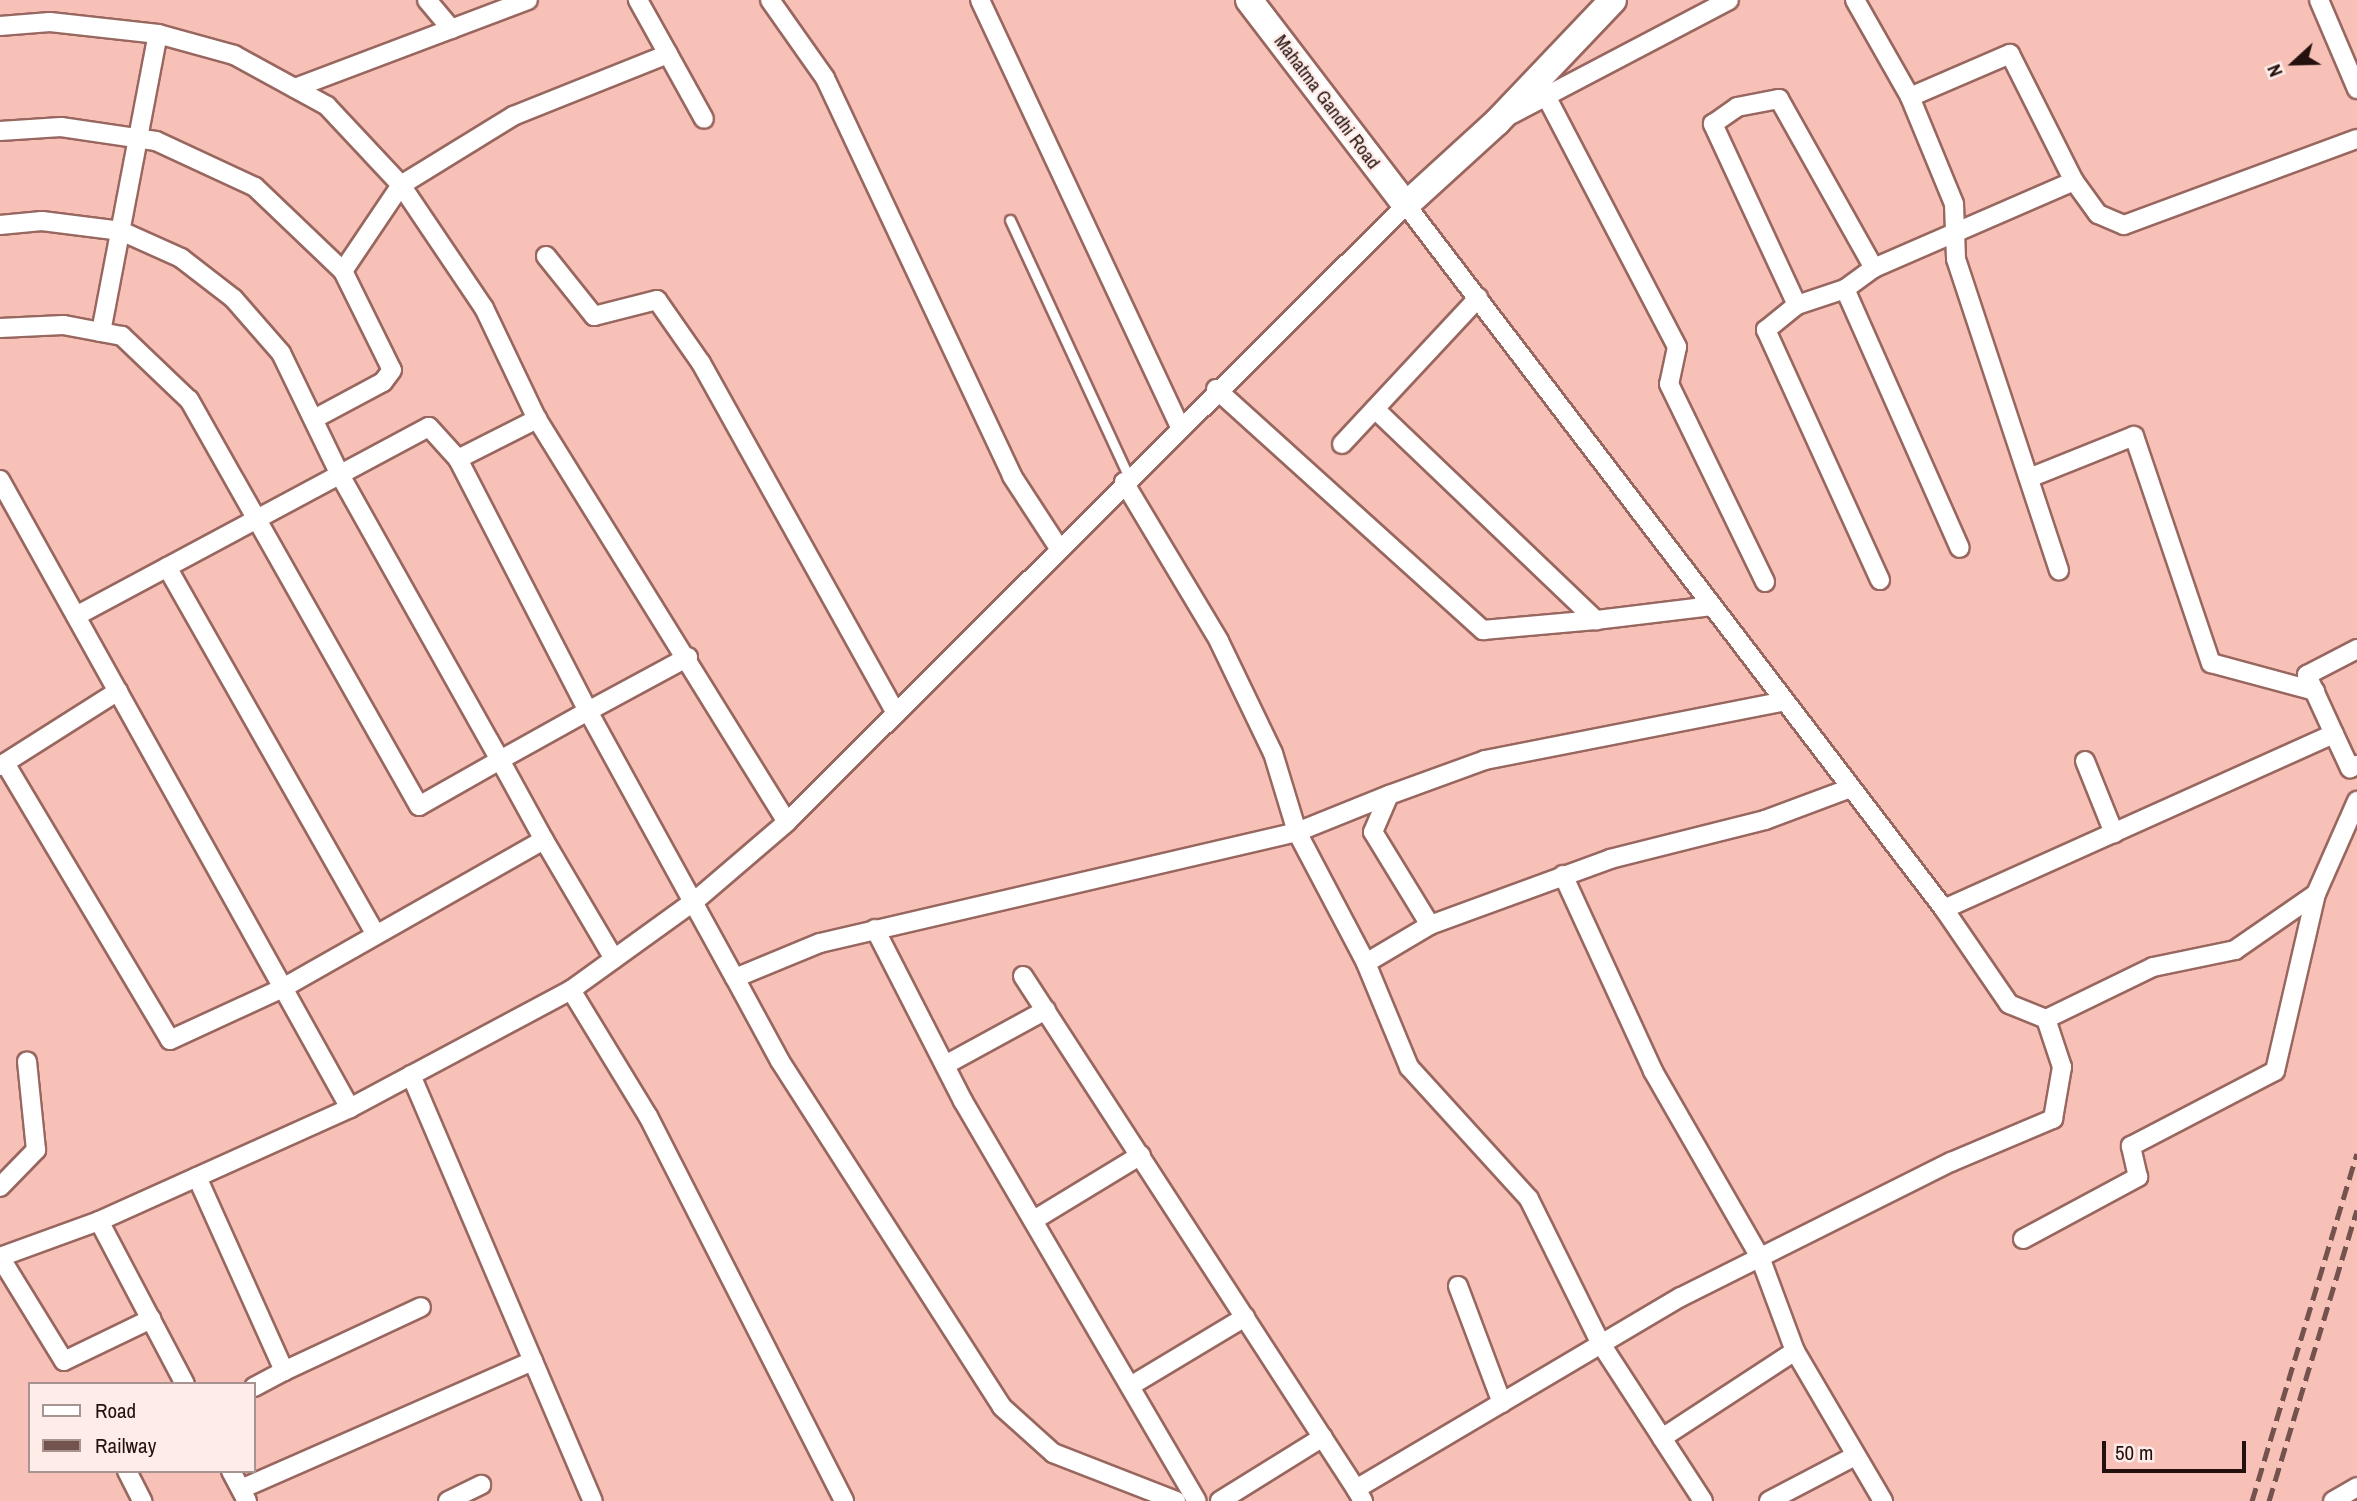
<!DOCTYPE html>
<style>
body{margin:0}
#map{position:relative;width:2357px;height:1501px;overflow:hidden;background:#f8c1b8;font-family:"Archivo Narrow",sans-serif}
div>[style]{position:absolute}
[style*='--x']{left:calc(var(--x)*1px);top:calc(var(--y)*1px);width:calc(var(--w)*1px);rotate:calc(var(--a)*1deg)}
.roads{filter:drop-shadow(2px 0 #98675f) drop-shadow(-2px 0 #98675f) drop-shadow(0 2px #98675f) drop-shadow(0 -2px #98675f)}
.lane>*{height:9px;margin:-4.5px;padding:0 4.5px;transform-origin:4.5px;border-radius:4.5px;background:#fff}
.street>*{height:18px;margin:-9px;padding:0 9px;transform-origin:9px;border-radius:9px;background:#fff}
.secondary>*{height:26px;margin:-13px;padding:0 13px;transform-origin:13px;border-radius:13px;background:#fff}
.rail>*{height:5px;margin-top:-2.5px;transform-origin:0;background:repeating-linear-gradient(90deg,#74534e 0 14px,transparent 0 21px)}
span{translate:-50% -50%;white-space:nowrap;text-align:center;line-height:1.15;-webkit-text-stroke:5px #feece9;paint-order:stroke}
.street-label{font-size:19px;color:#24110e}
.legend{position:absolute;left:28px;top:1382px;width:228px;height:91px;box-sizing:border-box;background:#feece9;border:2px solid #a79491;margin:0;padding:9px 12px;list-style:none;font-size:21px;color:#24110e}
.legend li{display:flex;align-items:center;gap:14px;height:35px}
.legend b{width:35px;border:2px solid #a79491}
.north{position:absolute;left:2259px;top:28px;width:70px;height:70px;-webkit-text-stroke:5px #feece9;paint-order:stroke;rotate:248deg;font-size:19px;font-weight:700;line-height:28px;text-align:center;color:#24110e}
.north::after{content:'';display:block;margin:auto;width:24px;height:32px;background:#24110e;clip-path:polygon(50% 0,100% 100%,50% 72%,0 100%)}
.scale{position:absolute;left:2102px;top:1441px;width:144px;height:32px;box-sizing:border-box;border:4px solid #24110e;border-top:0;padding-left:9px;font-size:21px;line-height:24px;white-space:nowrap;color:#24110e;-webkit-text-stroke:5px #feece9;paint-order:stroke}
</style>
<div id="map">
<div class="roads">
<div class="lane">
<i style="--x:1010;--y:220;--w:283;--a:65.2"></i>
</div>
<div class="street">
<i style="--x:427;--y:0;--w:38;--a:50"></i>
<i style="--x:770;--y:0;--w:95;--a:54.8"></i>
<i style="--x:825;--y:78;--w:440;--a:64.8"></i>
<i style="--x:1012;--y:476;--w:86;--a:56.9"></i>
<i style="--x:980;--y:0;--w:471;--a:64.9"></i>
<i style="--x:1855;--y:0;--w:112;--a:60.4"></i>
<i style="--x:1910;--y:97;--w:116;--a:67.6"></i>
<i style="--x:1954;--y:204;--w:55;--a:87.9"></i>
<i style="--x:1956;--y:259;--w:328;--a:71.7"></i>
<i style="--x:2319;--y:0;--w:97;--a:66.9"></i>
<i style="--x:0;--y:26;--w:50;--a:-4.6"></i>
<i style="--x:50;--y:22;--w:109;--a:6.3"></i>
<i style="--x:158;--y:34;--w:79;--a:15.4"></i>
<i style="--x:234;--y:55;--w:106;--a:28.7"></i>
<i style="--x:327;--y:106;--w:108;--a:46.9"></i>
<i style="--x:401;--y:185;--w:148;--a:56"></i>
<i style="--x:484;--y:308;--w:123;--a:64.5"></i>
<i style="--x:668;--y:54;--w:74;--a:61"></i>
<i style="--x:295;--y:88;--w:249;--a:-20.7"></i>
<i style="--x:1546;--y:96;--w:283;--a:62.4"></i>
<i style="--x:1677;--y:347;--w:38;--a:102"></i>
<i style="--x:1669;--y:384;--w:220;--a:64.1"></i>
<i style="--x:1910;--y:97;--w:109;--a:-23.3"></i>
<i style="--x:2010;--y:54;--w:142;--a:63.3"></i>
<i style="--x:2074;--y:181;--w:41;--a:54"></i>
<i style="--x:2098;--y:214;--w:28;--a:23"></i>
<i style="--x:2124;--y:225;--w:248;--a:-20.3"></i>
<i style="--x:1512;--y:114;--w:245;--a:-27.7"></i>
<i style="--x:0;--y:131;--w:61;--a:-3.8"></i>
<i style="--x:61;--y:127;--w:96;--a:8.4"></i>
<i style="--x:156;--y:141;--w:109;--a:24.9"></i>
<i style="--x:255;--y:187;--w:122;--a:43.7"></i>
<i style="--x:343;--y:271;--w:110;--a:63.7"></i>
<i style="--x:392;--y:370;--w:15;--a:127"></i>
<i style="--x:383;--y:382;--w:76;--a:151.8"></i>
<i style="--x:0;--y:225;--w:42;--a:-5.4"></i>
<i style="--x:42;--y:221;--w:80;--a:7.2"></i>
<i style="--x:121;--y:231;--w:66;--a:24.2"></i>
<i style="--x:181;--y:258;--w:66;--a:37.6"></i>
<i style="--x:233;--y:298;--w:73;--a:48.9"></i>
<i style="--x:281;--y:353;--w:136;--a:64.2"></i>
<i style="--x:340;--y:475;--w:327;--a:60.7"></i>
<i style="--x:500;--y:760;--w:93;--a:150.4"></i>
<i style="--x:419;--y:806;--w:467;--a:-119.5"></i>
<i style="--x:189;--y:400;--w:93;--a:-136.3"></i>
<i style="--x:122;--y:336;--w:60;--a:-169.4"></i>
<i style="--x:63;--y:325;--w:63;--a:177.3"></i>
<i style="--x:546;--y:256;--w:77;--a:51.3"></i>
<i style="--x:594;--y:316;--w:65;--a:-14.3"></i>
<i style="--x:657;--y:300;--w:77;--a:55.1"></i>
<i style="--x:701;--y:363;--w:401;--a:60.9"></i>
<i style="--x:343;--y:271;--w:104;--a:-56"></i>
<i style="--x:401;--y:185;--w:132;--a:-31.6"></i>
<i style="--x:513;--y:116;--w:167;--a:-21.8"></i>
<i style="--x:668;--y:54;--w:62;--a:-119.1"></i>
<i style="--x:1845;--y:289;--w:283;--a:66.1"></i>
<i style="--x:1797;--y:305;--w:200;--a:-114.9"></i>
<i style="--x:1713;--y:124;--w:29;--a:-35"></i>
<i style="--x:1737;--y:107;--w:43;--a:-10.8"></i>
<i style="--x:1779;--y:99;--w:194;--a:60.7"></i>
<i style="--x:101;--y:332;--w:303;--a:-79.2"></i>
<i style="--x:1216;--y:389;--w:360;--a:42.1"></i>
<i style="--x:1483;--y:630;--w:113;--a:-5.1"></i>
<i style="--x:1375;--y:409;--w:306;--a:43.7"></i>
<i style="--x:1596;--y:620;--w:116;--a:-6.9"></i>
<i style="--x:1342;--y:444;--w:200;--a:-47"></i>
<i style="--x:2029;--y:478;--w:113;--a:-21.8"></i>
<i style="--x:2134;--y:436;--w:240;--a:71.3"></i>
<i style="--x:2211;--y:663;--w:108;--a:15.1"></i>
<i style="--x:0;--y:480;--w:719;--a:60.87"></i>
<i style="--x:1124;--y:482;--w:185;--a:59.1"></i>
<i style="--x:1219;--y:641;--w:124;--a:64.3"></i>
<i style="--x:1273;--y:753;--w:83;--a:73.1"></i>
<i style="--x:1297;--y:832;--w:99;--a:-21.9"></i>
<i style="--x:167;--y:567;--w:423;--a:60.4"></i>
<i style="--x:1880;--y:580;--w:275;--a:-114.5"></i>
<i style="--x:1766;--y:330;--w:40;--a:-39"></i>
<i style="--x:1797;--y:305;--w:51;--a:-18.4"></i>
<i style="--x:1845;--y:289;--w:36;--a:-36"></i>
<i style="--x:1874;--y:268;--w:218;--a:-23.5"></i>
<i style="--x:76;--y:616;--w:400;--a:-28.2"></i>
<i style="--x:429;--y:427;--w:43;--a:47.8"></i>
<i style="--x:458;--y:459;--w:89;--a:-26.9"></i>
<i style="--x:537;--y:419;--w:474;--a:58.2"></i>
<i style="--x:688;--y:657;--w:114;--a:151.6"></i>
<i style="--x:588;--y:711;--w:305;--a:61.2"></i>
<i style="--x:735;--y:978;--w:92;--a:-22.4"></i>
<i style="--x:820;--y:943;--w:490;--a:-13.1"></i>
<i style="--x:1297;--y:832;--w:148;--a:62.2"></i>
<i style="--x:1366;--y:963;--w:74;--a:-30.7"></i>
<i style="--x:1430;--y:925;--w:109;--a:-121.5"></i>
<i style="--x:1373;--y:832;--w:40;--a:-66.6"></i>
<i style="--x:1389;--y:795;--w:102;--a:-20"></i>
<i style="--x:1485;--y:760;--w:302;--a:-11.1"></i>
<i style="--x:2334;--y:734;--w:65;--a:-114.6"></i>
<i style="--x:2307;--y:675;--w:56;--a:-27.5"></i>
<i style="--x:2085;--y:761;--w:78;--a:68.1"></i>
<i style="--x:5;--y:763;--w:322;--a:59.2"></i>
<i style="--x:170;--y:1040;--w:124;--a:-24.7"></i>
<i style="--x:283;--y:988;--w:300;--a:-29.6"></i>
<i style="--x:544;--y:840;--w:91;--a:-118.8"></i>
<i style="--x:500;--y:760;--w:101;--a:-29.1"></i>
<i style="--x:588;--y:711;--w:284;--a:-117.3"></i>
<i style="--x:0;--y:766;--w:140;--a:-32.4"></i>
<i style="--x:544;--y:840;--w:138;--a:59.5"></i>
<i style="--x:1563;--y:875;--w:216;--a:65.3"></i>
<i style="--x:1653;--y:1071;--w:215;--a:60.1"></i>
<i style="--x:1760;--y:1257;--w:100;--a:69.6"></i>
<i style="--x:1944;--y:909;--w:427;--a:-24.2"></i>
<i style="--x:2334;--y:734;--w:38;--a:65"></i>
<i style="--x:2350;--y:768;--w:8;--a:-23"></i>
<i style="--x:1430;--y:925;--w:192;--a:-20.1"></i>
<i style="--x:1610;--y:859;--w:160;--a:-14.1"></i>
<i style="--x:1765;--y:820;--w:89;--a:-20.5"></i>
<i style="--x:875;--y:929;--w:193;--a:62.9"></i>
<i style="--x:963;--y:1101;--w:463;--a:59.7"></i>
<i style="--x:1366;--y:963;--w:113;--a:67.5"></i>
<i style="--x:1409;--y:1067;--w:178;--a:47.7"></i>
<i style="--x:1529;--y:1199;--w:162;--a:63.6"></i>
<i style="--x:1601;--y:1344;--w:112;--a:57"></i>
<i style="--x:1662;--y:1438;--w:159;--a:-33.2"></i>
<i style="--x:1795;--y:1351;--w:174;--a:59.6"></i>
<i style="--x:1023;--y:976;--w:612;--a:57.01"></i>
<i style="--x:735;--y:978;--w:94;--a:61.5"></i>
<i style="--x:780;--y:1061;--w:411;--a:57.3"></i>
<i style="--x:1002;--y:1407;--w:69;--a:42"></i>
<i style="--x:1053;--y:1453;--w:132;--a:21.3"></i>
<i style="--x:571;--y:990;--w:148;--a:58.6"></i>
<i style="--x:648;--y:1116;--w:432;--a:63"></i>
<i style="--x:945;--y:1065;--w:115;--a:-28.6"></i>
<i style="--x:411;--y:1075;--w:463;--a:66.9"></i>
<i style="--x:197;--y:1177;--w:213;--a:65.8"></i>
<i style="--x:284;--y:1371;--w:151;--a:-25"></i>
<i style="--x:0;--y:1187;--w:52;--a:-45.8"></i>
<i style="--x:36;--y:1150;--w:89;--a:-95.8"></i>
<i style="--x:1034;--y:1220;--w:125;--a:-31.3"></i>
<i style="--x:99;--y:1221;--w:184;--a:62.2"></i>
<i style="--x:2023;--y:1239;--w:131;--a:-28.3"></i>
<i style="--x:2138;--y:1177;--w:32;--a:-103"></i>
<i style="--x:2131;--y:1146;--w:162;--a:-27.5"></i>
<i style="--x:2275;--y:1071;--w:182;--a:-77"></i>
<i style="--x:0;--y:1257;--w:105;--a:-20"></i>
<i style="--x:99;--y:1221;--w:275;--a:-24.2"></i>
<i style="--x:350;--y:1108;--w:251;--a:-28.1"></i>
<i style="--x:571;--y:990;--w:154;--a:-35.8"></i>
<i style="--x:696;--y:900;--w:120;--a:-40.6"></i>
<i style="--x:787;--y:822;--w:874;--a:-44.91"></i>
<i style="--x:1406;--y:205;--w:886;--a:52.61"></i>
<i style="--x:1944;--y:909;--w:115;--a:55.6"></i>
<i style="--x:2009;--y:1004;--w:40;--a:22"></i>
<i style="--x:2046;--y:1019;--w:119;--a:-25.9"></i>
<i style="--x:2153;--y:967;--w:84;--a:-11.7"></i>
<i style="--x:2235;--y:950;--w:98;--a:-34.7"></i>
<i style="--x:2316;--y:894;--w:102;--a:-66.2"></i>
<i style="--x:0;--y:1257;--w:122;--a:58.4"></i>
<i style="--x:64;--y:1361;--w:97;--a:-25.8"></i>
<i style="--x:1458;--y:1286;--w:125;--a:69.4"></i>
<i style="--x:1132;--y:1385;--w:132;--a:-31"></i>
<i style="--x:254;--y:1387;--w:34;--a:-28"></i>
<i style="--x:1662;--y:1438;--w:75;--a:56.9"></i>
<i style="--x:127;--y:1471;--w:34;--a:63"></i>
<i style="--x:231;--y:1471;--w:34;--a:62"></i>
<i style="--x:241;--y:1489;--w:319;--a:-23.7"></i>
<i style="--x:448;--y:1501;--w:37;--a:-26"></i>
<i style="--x:1220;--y:1501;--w:121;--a:-31.9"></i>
<i style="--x:1363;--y:1501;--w:14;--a:-120"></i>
<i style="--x:1356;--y:1489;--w:377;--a:-30.6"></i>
<i style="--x:1681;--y:1297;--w:302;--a:-26.6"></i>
<i style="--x:1951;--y:1162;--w:111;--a:-22.9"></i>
<i style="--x:2053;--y:1119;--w:53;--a:-80.2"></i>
<i style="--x:2062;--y:1067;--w:51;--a:-108.4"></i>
<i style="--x:1769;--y:1501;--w:97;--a:-27.6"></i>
<i style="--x:2333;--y:1501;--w:28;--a:-30"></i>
</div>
<div class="secondary">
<i style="--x:1249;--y:0;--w:258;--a:52.6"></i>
<i style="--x:1406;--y:205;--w:123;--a:-42.4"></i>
<i style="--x:1497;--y:122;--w:168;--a:-46.4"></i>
</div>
</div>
<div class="rail">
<i style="--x:2252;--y:1501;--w:363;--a:-73.2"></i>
<i style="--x:2269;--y:1501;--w:304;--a:-73.2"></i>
</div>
<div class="street-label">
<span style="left:1327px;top:102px;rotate:53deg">Mahatma Gandhi Road</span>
</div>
<ul class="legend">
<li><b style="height:9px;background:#fff"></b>Road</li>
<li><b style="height:9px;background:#74534e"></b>Railway</li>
</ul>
<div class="north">N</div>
<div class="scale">50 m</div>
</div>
